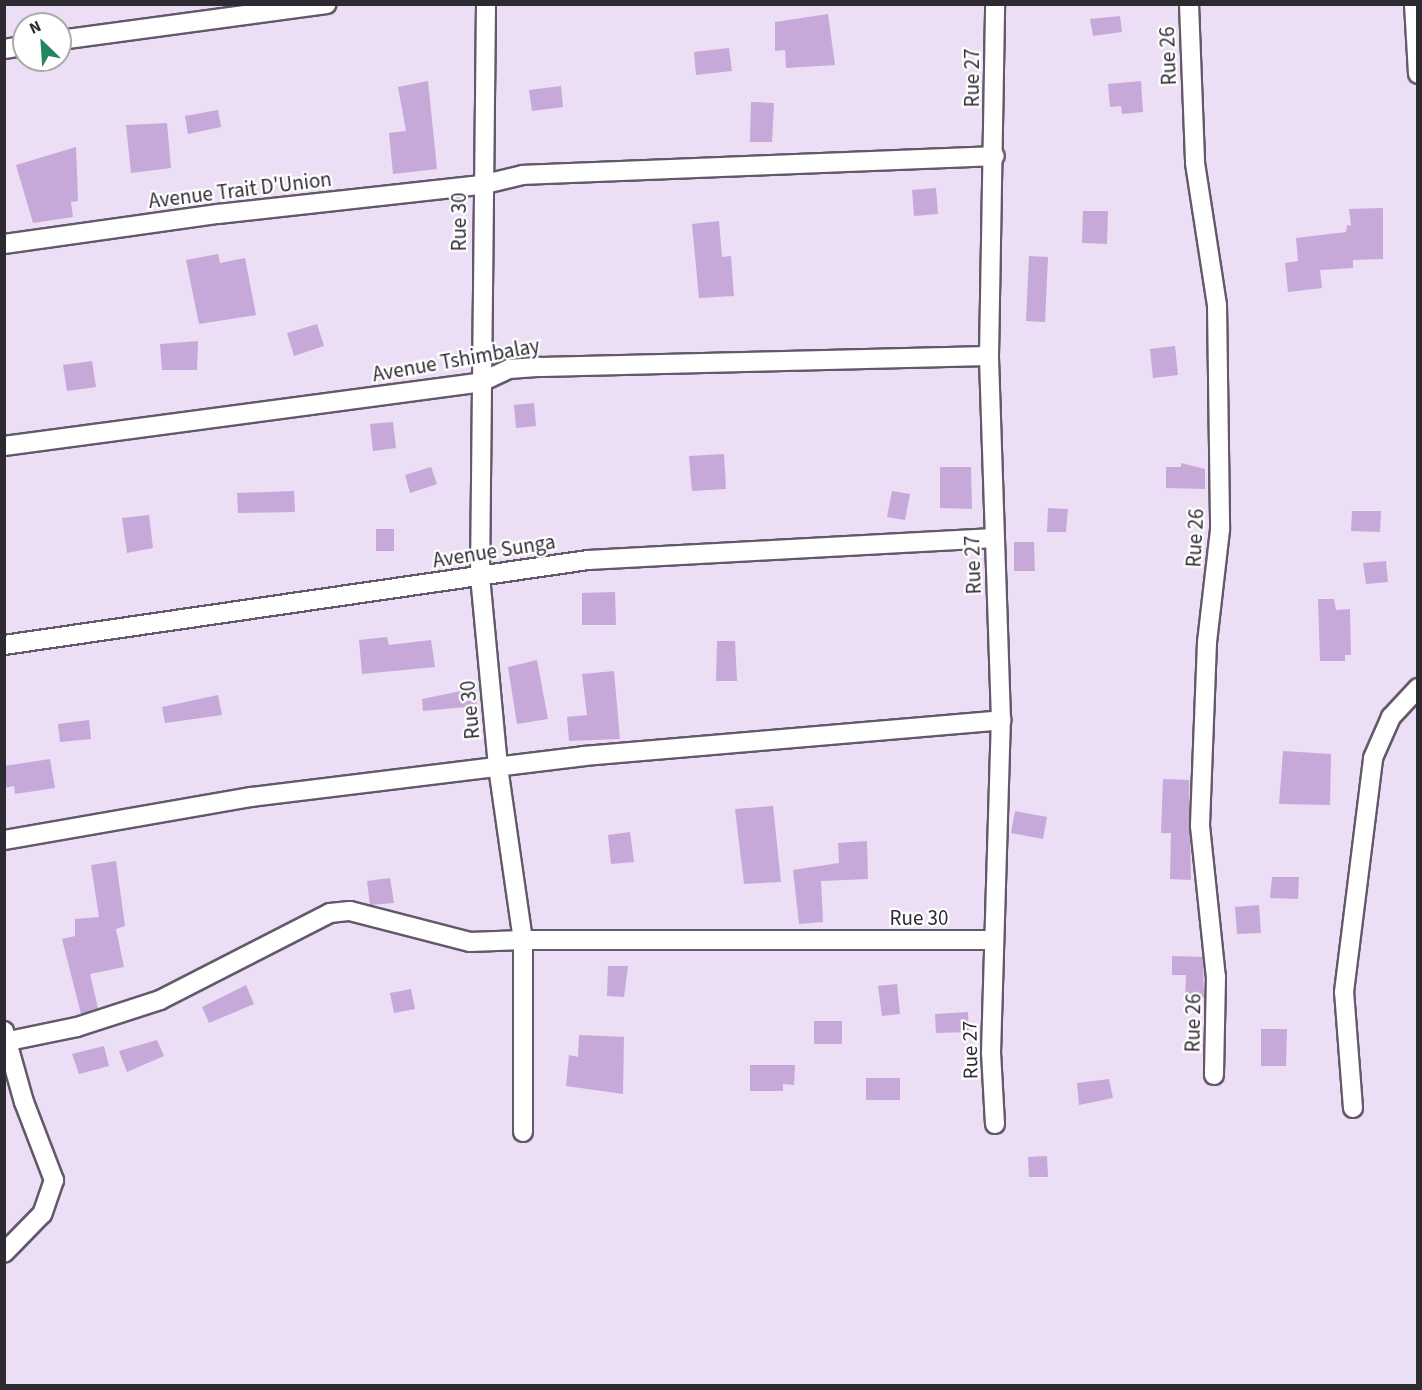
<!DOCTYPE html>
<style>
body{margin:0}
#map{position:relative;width:1422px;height:1390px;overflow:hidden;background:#ecdef4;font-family:"Source Sans 3",sans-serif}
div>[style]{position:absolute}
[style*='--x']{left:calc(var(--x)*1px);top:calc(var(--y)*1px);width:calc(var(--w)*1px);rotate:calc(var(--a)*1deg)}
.building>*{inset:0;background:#c6a9d8}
.roads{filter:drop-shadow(2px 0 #64596b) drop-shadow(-2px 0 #64596b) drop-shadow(0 2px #64596b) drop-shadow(0 -2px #64596b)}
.minor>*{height:18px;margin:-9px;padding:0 9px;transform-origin:9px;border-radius:9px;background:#fff}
span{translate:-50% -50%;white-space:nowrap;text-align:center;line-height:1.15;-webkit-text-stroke:4.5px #fff;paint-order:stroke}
.street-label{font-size:21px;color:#2e2a32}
.frame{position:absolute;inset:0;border:6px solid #2e2a32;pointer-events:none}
.north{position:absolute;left:12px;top:12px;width:60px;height:60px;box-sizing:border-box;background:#fff;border:2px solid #abaaad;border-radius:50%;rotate:335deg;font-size:16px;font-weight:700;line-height:24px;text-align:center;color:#2e2a32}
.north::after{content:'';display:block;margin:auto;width:21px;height:27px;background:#23865f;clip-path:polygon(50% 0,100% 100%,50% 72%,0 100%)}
</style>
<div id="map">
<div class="building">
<i style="clip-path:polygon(828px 14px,835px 65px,786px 68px,785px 50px,775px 51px,775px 22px)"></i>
<i style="clip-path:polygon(1120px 16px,1122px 32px,1093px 36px,1090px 19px)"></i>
<i style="clip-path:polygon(729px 48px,732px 71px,696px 75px,694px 52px)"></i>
<i style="clip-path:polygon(428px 81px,437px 169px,393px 174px,389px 133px,406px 131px,398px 87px)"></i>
<i style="clip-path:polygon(1141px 81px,1143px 112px,1122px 114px,1121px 106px,1110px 107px,1108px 84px)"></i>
<i style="clip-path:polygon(561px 86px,563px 107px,532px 111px,529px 90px)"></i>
<i style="clip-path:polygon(751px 102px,774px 103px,772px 142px,750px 142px)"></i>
<i style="clip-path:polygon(218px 110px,221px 127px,188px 134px,185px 116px)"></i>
<i style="clip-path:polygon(167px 123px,171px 168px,131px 173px,126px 125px)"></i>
<i style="clip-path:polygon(76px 147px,78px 201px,71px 202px,73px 217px,33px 223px,16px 165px)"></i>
<i style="clip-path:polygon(936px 188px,938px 214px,914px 216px,912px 190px)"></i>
<i style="clip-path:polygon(1383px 208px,1383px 259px,1353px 260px,1353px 268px,1320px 270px,1322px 288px,1288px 292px,1285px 263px,1298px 261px,1296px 238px,1346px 232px,1347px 225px,1351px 226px,1349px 209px)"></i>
<i style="clip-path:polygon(1083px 211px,1108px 211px,1107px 244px,1082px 243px)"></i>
<i style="clip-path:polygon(719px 221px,722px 257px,731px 256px,734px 296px,699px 298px,692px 224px)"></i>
<i style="clip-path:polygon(218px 254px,220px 263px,245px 258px,256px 315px,199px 324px,186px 260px)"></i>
<i style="clip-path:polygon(1029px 256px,1048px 257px,1045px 322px,1026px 321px)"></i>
<i style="clip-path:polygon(317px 324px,324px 346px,294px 356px,287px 333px)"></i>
<i style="clip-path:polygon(198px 341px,197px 370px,162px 370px,160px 344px)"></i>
<i style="clip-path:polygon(1175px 346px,1178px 375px,1153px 378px,1150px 349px)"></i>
<i style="clip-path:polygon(92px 361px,96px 387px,67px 391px,63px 365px)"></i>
<i style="clip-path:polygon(534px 403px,536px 426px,516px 428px,514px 405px)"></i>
<i style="clip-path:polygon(393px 422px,396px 448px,373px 451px,370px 424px)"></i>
<i style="clip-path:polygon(724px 454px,726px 489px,692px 491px,689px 456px)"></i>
<i style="clip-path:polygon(1181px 463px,1205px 469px,1205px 489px,1166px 488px,1166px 467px,1181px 467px)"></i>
<i style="clip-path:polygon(431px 467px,437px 484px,410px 493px,405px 475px)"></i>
<i style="clip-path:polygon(940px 467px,971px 467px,972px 509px,940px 508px)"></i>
<i style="clip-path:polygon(294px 491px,295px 512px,238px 513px,237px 493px)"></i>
<i style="clip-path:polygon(892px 491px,910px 494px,905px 520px,887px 517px)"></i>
<i style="clip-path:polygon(1048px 508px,1068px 509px,1066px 532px,1047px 532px)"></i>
<i style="clip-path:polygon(1352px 511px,1381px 511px,1380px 532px,1351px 531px)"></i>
<i style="clip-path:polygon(149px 515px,153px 548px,127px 553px,122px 518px)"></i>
<i style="clip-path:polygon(376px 529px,394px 529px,394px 551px,376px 551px)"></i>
<i style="clip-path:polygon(1014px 542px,1034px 542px,1035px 571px,1014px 571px)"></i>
<i style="clip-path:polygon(1386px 561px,1388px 582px,1366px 584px,1363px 563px)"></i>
<i style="clip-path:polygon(615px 592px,616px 625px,582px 625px,582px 593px)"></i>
<i style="clip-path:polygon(1318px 599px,1334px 599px,1336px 610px,1350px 609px,1351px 655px,1345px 655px,1345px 661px,1320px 661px)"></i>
<i style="clip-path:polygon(387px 637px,389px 645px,431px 640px,435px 667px,362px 674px,359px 640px)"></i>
<i style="clip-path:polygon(717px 641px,735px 641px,737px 681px,716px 681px)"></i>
<i style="clip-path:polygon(537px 660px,548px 719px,517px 724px,508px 667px)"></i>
<i style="clip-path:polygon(614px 671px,620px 739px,569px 741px,567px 717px,587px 715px,582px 674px)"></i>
<i style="clip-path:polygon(476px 688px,477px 706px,423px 711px,422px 699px)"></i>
<i style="clip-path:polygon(218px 695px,222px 715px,165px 723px,162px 707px)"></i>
<i style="clip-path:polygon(89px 720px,91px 739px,60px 742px,58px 724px)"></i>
<i style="clip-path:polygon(1283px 751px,1331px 754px,1330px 805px,1279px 804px)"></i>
<i style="clip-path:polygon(50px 759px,55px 788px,15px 794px,14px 786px,4px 788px,4px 766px)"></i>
<i style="clip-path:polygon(1163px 779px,1189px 780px,1191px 880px,1170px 879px,1171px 833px,1161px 833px)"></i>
<i style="clip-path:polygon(773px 806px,781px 882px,744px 884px,735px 809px)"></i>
<i style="clip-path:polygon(1015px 811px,1047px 817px,1043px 839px,1011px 833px)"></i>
<i style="clip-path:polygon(630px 832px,634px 862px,611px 864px,608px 835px)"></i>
<i style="clip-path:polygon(867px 841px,868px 879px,821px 881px,823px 922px,799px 924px,793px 870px,839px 863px,838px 843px)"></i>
<i style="clip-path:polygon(116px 861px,125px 926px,116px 929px,124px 967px,90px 974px,98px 1008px,81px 1014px,62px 939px,75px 936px,75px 919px,99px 917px,91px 865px)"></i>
<i style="clip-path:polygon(1272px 877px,1299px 877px,1298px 899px,1270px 898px)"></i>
<i style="clip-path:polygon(390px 878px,394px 903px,370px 905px,367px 881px)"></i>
<i style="clip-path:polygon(1259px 905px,1261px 933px,1237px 934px,1235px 907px)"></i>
<i style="clip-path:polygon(1172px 956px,1203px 957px,1204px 998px,1185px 998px,1186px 975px,1172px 975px)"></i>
<i style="clip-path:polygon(608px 966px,628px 966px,624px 997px,607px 996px)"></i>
<i style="clip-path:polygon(897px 984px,900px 1014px,882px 1016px,878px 986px)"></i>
<i style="clip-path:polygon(246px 985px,254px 1004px,209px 1023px,202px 1007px)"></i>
<i style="clip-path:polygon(411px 989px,415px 1009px,394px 1013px,390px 993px)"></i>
<i style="clip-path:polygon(968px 1012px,969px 1032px,936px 1033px,935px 1014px)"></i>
<i style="clip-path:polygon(814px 1021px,842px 1021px,842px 1044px,814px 1044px)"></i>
<i style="clip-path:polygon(1261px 1029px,1287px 1029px,1286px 1066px,1261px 1066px)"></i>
<i style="clip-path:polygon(579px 1035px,624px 1037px,623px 1094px,566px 1086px,569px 1055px,578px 1057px)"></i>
<i style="clip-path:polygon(157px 1040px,164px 1056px,127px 1072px,119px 1051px)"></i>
<i style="clip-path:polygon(104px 1046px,109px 1066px,79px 1074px,72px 1054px)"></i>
<i style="clip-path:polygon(750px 1065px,795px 1065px,794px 1085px,783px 1084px,783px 1091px,750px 1091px)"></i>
<i style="clip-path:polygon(866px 1078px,900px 1078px,900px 1100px,866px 1100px)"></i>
<i style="clip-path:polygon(1109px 1079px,1113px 1098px,1079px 1105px,1077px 1083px)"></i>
<i style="clip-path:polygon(1047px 1156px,1048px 1177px,1029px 1177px,1028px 1157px)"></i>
</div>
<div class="roads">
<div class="minor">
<i style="--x:486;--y:4;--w:572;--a:90.6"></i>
<i style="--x:480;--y:576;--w:192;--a:84.6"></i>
<i style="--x:498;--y:767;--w:175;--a:81.8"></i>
<i style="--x:523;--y:940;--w:470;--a:0"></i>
<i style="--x:1189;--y:4;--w:159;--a:87.8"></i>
<i style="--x:1195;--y:163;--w:144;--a:81.2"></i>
<i style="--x:1217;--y:305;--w:225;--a:89.2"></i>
<i style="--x:1220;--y:530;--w:113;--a:96.6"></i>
<i style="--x:1207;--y:642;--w:184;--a:92.2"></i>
<i style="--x:1200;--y:826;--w:152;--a:84"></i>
<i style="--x:1216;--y:977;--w:98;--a:91.2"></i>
<i style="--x:1414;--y:4;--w:70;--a:86.7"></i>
<i style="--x:60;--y:40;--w:269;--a:-7.7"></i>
<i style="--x:4;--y:49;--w:20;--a:-9"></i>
<i style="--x:4;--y:244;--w:216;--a:-8"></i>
<i style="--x:218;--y:214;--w:265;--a:-6.3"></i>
<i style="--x:481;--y:185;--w:43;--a:-13.4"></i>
<i style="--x:523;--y:175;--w:472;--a:-2.3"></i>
<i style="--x:4;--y:446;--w:481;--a:-7.6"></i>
<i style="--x:481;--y:382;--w:31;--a:-25"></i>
<i style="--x:509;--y:369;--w:31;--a:-4"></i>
<i style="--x:540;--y:367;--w:449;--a:-1.4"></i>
<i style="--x:4;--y:645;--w:590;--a:-8.28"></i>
<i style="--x:588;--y:560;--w:407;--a:-3.1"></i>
<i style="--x:4;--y:840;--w:251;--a:-9.9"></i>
<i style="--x:251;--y:797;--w:336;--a:-7"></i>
<i style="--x:584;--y:756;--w:419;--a:-4.9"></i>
<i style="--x:4;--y:1031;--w:74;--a:74.3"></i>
<i style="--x:24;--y:1102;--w:84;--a:69"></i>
<i style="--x:54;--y:1180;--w:36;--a:109"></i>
<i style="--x:42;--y:1214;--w:54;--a:134.3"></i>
<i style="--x:4;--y:1042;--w:75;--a:-11.6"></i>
<i style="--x:77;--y:1027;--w:87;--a:-18"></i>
<i style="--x:160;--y:1000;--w:191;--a:-27.1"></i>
<i style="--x:330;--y:913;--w:20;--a:-6"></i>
<i style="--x:350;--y:911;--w:124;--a:14.5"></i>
<i style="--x:470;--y:942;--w:53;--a:-2.2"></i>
<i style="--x:523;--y:940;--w:192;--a:90"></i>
<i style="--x:1353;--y:1108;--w:116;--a:-94.4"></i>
<i style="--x:1344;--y:992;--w:236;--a:-82.9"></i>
<i style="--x:1373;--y:758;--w:45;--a:-66.3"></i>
<i style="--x:1391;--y:717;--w:40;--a:-47"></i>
<i style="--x:995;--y:1124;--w:71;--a:-93.2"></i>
<i style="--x:991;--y:1053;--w:333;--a:-88.3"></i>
<i style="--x:1001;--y:720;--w:364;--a:-91.9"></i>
<i style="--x:989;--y:356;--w:352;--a:-89"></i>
</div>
</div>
<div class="street-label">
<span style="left:1168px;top:56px;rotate:-92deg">Rue 26</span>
<span style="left:972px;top:78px;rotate:-90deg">Rue 27</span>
<span style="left:240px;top:190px;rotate:-7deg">Avenue Trait D'Union</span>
<span style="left:459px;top:222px;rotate:-90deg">Rue 30</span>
<span style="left:456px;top:360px;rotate:-10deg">Avenue Tshimbalay</span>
<span style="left:1195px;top:538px;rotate:-87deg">Rue 26</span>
<span style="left:494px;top:551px;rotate:-9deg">Avenue Sunga</span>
<span style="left:973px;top:565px;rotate:-92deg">Rue 27</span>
<span style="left:470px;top:710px;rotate:-95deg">Rue 30</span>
<span style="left:919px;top:918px">Rue 30</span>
<span style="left:1193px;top:1023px;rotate:-89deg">Rue 26</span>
<span style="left:970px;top:1050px;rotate:-91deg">Rue 27</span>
</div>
<div class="frame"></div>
<div class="north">N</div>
</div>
